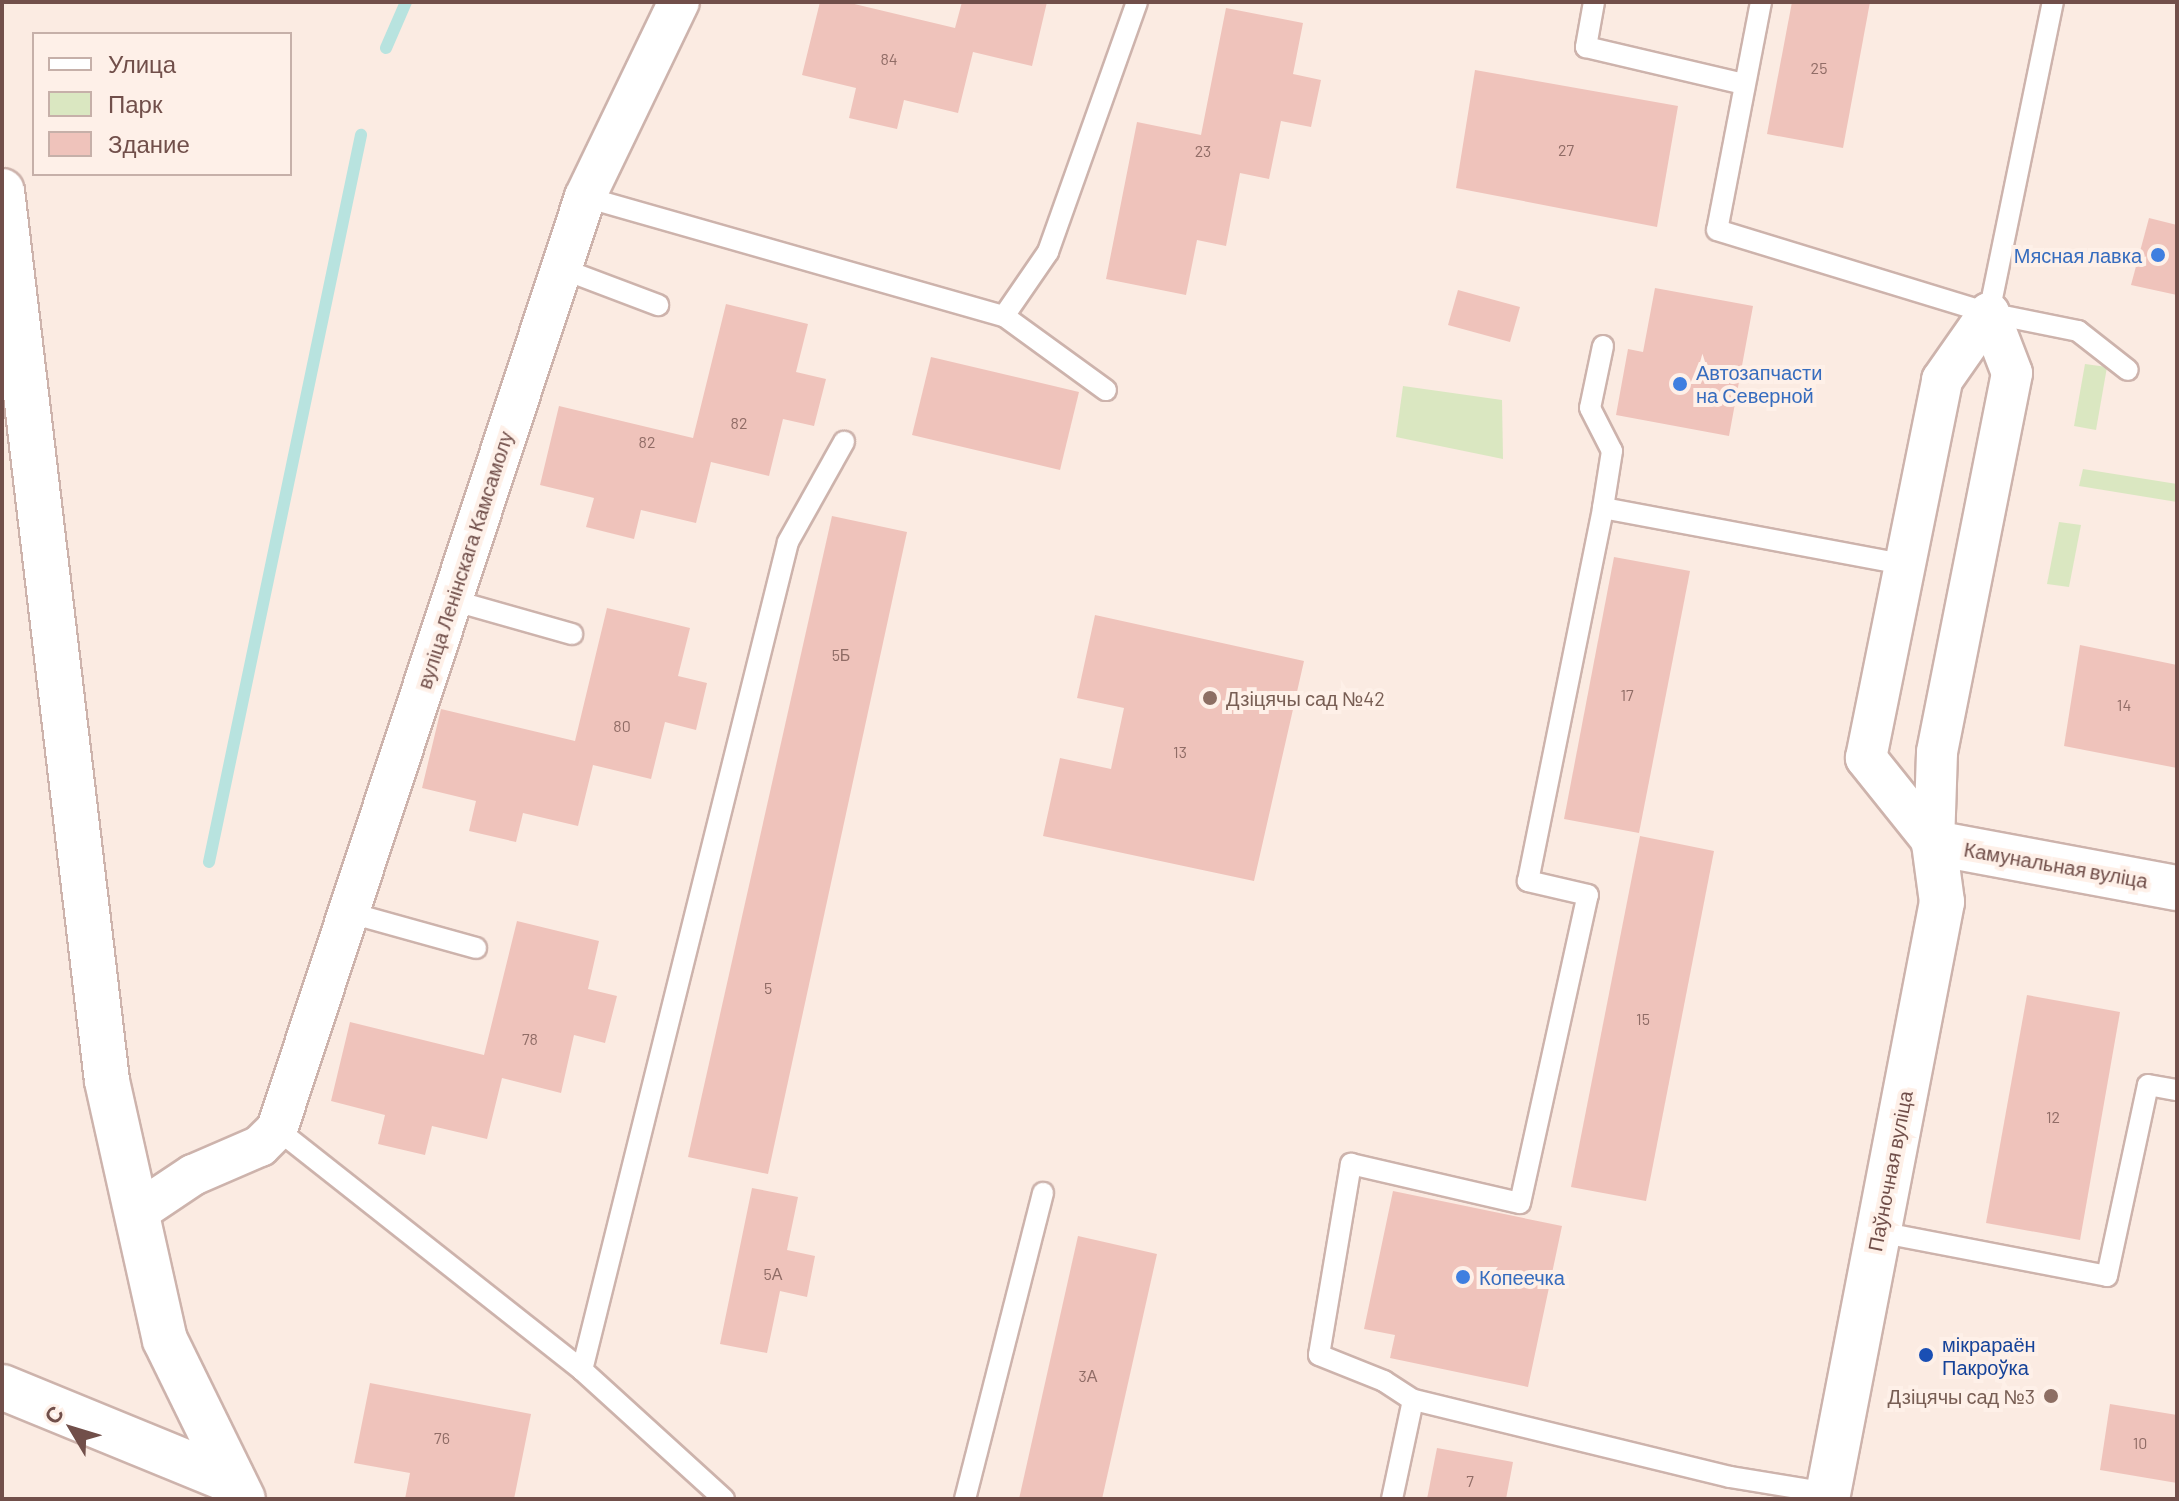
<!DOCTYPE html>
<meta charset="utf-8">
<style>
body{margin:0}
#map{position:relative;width:2179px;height:1501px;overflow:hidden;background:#fbebe2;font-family:Barlow,sans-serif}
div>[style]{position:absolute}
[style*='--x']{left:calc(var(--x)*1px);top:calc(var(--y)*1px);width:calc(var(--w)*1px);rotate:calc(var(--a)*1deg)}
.green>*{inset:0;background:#dae7c1}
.stream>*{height:12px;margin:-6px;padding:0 6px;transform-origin:6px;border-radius:6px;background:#b8e3df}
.building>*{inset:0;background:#efc3bb}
.roads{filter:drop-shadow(2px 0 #cdb3ac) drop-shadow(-2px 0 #cdb3ac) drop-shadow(0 2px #cdb3ac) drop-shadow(0 -2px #cdb3ac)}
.service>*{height:20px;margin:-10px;padding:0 10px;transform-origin:10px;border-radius:10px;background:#fff}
.minor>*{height:40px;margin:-20px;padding:0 20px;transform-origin:20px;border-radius:20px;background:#fff}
.tertiary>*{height:44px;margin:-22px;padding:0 22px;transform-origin:22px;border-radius:22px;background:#fff}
.secondary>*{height:44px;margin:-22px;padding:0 22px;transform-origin:22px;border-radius:22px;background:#fff}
.dots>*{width:22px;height:22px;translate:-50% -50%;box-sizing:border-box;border:4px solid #fef0e8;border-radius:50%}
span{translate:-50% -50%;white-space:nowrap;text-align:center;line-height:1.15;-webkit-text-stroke:8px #fef0e8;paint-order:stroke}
.number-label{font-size:16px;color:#906c66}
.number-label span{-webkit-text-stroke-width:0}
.shop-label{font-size:20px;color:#366cbe}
.right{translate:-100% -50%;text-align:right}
.left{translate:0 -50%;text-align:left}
.street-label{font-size:20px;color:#714f4a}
.education-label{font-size:20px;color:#785e54}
.transit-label{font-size:20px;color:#164399}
.frame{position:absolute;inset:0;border:4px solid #714f4a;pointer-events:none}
.legend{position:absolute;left:32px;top:32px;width:260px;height:144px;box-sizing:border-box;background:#fef0e8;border:2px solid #c6b0a9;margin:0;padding:10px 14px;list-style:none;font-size:24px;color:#714f4a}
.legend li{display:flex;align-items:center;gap:16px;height:40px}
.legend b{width:40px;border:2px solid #c6b0a9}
.north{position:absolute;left:32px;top:1389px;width:80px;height:80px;-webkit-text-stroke:6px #fef0e8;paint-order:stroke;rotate:308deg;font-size:22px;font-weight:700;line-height:32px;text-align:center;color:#714f4a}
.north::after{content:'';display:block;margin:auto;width:28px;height:36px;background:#714f4a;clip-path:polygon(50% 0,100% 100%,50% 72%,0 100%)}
</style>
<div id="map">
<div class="green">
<i style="clip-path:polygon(2085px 364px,2107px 367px,2096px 430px,2074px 426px)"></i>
<i style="clip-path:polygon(1403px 386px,1502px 400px,1503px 459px,1396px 437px)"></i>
<i style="clip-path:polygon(2083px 469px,2177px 484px,2177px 502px,2079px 486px)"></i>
<i style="clip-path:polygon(2059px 522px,2081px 525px,2069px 587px,2047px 584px)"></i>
</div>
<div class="stream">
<i style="--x:386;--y:48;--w:50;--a:-66.5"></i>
<i style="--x:209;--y:862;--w:743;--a:-78.19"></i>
</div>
<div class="building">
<i style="clip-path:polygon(820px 2px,846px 2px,955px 28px,962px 2px,1047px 2px,1032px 66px,973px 52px,958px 113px,904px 100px,897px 129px,849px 118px,856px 88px,802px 75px)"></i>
<i style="clip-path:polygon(1792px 2px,1870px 2px,1843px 148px,1767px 134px)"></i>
<i style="clip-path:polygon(1226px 8px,1303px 23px,1293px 74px,1321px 80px,1311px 127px,1281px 121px,1269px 179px,1240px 173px,1226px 246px,1197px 240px,1186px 295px,1106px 279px,1137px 122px,1201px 135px)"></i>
<i style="clip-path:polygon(1475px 70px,1678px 106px,1657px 227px,1456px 188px)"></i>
<i style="clip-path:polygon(2149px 218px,2177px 225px,2177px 295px,2131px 285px)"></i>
<i style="clip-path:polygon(1655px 288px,1753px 306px,1729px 436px,1616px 415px,1628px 349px,1643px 352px)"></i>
<i style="clip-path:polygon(1458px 290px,1520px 307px,1510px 342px,1448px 325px)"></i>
<i style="clip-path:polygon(726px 304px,808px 324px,796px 372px,826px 379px,814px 426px,783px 419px,769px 476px,711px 462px,696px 523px,641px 510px,634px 539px,586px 527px,594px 498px,540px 485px,559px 406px,693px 438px)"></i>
<i style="clip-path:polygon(931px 357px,1079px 392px,1060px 470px,912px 435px)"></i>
<i style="clip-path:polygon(832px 516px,907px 532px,768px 1174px,688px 1157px)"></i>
<i style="clip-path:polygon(1614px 557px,1690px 571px,1639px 833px,1564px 819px)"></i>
<i style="clip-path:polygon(607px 608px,690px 628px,678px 676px,707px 683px,696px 730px,665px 722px,651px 779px,593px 765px,578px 826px,523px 813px,516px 842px,469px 831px,476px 801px,422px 788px,441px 709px,575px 741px)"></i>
<i style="clip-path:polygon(1095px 615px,1304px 661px,1254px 881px,1043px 836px,1060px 758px,1111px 769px,1124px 708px,1077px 698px)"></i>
<i style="clip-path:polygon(2080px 645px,2177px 665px,2177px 768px,2064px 746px)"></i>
<i style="clip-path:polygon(1640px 836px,1714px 851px,1646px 1201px,1571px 1187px)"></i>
<i style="clip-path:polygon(517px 921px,599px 941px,588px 989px,617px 996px,605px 1043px,574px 1035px,561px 1093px,502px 1078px,487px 1139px,432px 1126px,425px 1155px,378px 1144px,385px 1115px,331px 1101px,350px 1022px,484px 1055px)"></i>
<i style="clip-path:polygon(2027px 995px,2120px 1012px,2080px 1240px,1986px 1223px)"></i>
<i style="clip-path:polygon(752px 1188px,798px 1197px,787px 1250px,815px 1256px,807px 1297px,780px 1291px,767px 1353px,720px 1344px)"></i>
<i style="clip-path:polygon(1393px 1191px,1562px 1226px,1528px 1387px,1390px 1358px,1395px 1335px,1364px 1329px)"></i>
<i style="clip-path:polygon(1078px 1236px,1157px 1254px,1102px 1499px,1019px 1499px)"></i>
<i style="clip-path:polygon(370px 1383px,531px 1414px,514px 1499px,405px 1499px,410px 1473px,354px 1463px)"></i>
<i style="clip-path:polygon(2110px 1404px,2177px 1415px,2177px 1483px,2100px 1470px)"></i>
<i style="clip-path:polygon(1437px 1448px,1513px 1462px,1506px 1499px,1427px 1499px)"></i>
</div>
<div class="roads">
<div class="service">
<i style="--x:1594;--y:2;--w:46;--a:100.1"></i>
<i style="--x:1586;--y:47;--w:162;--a:13.2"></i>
<i style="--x:1761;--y:2;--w:232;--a:100.9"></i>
<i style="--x:1717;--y:230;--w:284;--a:17"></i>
<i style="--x:1989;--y:313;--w:91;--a:11.4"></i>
<i style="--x:2078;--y:331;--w:63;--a:38"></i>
<i style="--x:585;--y:197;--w:436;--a:15.9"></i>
<i style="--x:1004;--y:316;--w:126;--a:36"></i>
<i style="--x:560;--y:268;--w:105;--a:20.7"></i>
<i style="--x:1989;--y:313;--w:318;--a:-78.4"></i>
<i style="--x:1004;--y:316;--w:78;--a:-55.5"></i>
<i style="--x:1048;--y:252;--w:265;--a:-70.4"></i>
<i style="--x:1603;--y:346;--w:63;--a:101.8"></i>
<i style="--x:1590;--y:408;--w:48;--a:62.9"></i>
<i style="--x:1612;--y:451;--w:58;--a:99"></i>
<i style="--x:452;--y:600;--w:125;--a:15.8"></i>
<i style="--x:347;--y:912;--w:134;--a:15.6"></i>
<i style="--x:277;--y:1129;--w:389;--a:38.3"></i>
<i style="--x:582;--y:1370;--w:192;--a:42.3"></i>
<i style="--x:1879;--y:1232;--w:232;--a:10.9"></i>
<i style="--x:2107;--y:1276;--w:195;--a:-77.9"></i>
<i style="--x:2148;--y:1085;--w:29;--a:10"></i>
<i style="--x:582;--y:1370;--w:853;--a:-76.03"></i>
<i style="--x:788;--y:542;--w:115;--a:-60.8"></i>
<i style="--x:1828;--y:1493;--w:99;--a:-170.7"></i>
<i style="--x:1730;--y:1477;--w:326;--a:-166.3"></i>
<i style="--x:1413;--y:1400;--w:35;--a:-147"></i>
<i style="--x:1384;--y:1381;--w:70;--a:-158.2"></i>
<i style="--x:1319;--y:1355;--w:194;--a:-80.5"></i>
<i style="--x:1351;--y:1164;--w:173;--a:13"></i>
<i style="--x:1520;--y:1203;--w:315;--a:-77.6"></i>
<i style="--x:1588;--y:895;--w:62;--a:-166.9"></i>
<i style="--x:1528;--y:881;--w:380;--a:-78.6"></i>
<i style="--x:1603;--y:508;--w:304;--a:10.6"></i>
<i style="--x:965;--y:1499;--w:316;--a:-75.7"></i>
<i style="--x:1392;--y:1499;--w:101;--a:-78"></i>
</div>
<div class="minor">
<i style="--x:1934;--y:843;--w:109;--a:-128.7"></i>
<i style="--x:1866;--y:758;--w:386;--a:-78.6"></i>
<i style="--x:1942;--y:380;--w:82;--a:-55"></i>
<i style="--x:1934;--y:843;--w:91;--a:-88.1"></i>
<i style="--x:1937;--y:752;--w:386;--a:-78.8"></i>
<i style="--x:2012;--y:373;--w:64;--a:-111"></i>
<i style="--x:136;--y:1213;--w:69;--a:-33.7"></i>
<i style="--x:193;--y:1175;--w:73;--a:-23.4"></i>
<i style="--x:260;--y:1146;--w:24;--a:-45"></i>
<i style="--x:277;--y:1129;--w:982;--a:-71.71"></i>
<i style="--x:585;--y:197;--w:216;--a:-64.3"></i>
</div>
<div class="tertiary">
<i style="--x:2;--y:1387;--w:248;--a:22.3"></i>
<i style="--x:1827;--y:1499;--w:608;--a:-79.1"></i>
<i style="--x:1942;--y:902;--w:60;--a:-97.7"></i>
<i style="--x:1934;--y:843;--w:247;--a:10.5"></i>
</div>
<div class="secondary">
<i style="--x:2;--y:191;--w:896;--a:83.27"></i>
<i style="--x:107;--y:1081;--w:265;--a:77.4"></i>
<i style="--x:165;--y:1340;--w:177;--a:63.9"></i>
</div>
</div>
<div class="dots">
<i style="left:2158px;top:255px;background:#3f7fe0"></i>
<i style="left:1680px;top:384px;background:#3f7fe0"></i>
<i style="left:1210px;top:698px;background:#8d6e63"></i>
<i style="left:1463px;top:1277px;background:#3f7fe0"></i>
<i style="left:1926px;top:1355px;background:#1a4fb4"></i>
<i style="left:2051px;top:1396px;background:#8d6e63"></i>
</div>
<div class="number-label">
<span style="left:889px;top:59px">84</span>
<span style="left:1819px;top:68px">25</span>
<span style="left:1566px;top:150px">27</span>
<span style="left:1203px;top:151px">23</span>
<span style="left:739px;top:423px">82</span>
<span style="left:647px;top:442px">82</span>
<span style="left:841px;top:655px">5Б</span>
<span style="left:1627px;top:695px">17</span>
<span style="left:2124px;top:705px">14</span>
<span style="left:622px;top:726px">80</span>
<span style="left:1180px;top:752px">13</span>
<span style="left:768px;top:988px">5</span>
<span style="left:1643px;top:1019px">15</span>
<span style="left:530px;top:1039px">78</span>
<span style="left:2053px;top:1117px">12</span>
<span style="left:773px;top:1274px">5А</span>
<span style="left:1088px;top:1376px">3А</span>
<span style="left:442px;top:1438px">76</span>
<span style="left:2140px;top:1443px">10</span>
<span style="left:1470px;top:1481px">7</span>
</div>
<div class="shop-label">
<span class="right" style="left:2142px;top:255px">Мясная лавка</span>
<span class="left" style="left:1696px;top:384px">Автозапчасти<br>на Северной</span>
<span class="left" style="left:1479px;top:1277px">Копеечка</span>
</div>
<div class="street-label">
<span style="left:465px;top:560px;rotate:-72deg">вуліца Ленінскага Камсамолу</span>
<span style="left:2056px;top:865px;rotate:10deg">Камунальная вуліца</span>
<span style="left:1890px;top:1171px;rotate:-79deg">Паўночная вуліца</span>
</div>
<div class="education-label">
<span class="left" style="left:1226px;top:698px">Дзіцячы сад №42</span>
<span class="right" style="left:2035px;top:1396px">Дзіцячы сад №3</span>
</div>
<div class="transit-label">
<span class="left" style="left:1942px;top:1356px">мікрараён<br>Пакроўка</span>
</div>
<div class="frame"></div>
<ul class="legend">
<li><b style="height:10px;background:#fff"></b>Улица</li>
<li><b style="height:22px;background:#dae7c1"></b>Парк</li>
<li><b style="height:22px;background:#efc3bb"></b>Здание</li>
</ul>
<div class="north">С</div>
</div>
